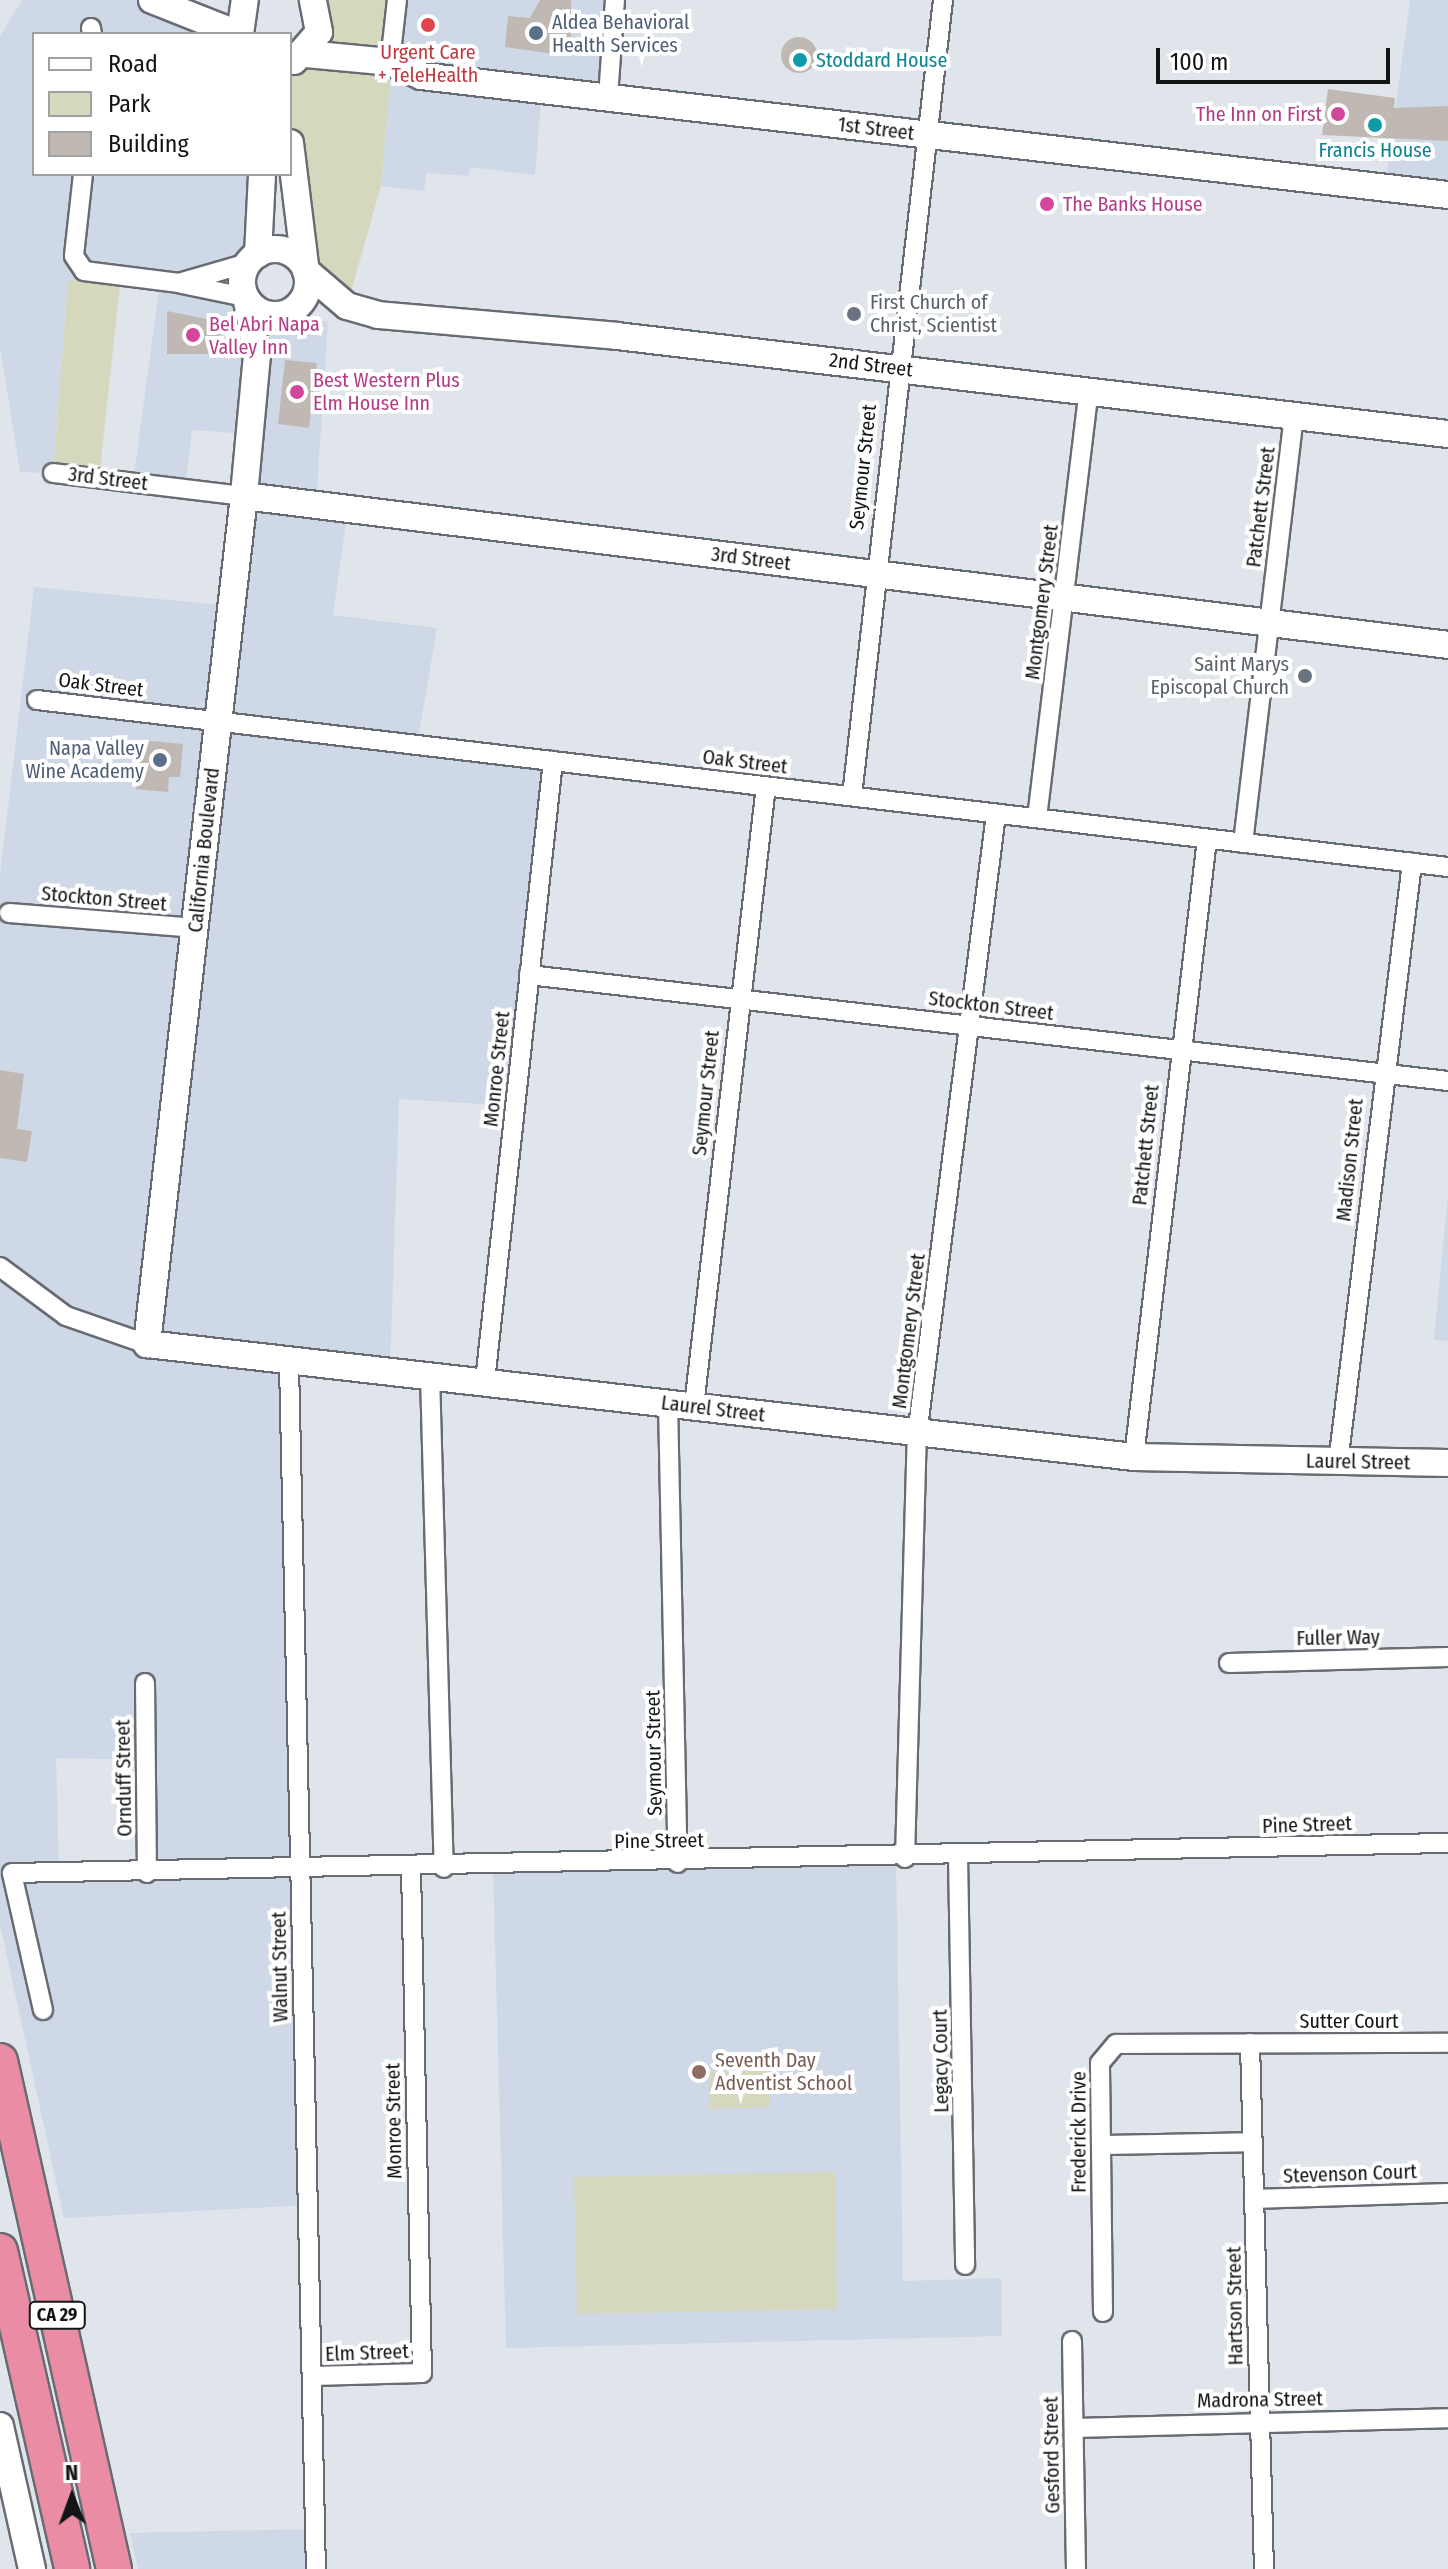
<!DOCTYPE html>
<style>
body{margin:0}
#map{position:relative;width:1448px;height:2569px;overflow:hidden;background:#e0e5ec;font-family:"Fira Sans Condensed",sans-serif}
div>[style]{position:absolute}
[style*='--x']{left:calc(var(--x)*1px);top:calc(var(--y)*1px);width:calc(var(--w)*1px);rotate:calc(var(--a)*1deg)}
.built>*{inset:0;background:#cfd8e6}
.green>*{inset:0;background:#d5d8bd}
.building>*{inset:0;background:#c0b9b3}
.round{border-radius:50%}
.roads{filter:drop-shadow(2px 0 #686c72) drop-shadow(-2px 0 #686c72) drop-shadow(0 2px #686c72) drop-shadow(0 -2px #686c72)}
.street>*{height:18px;margin:-9px;padding:0 9px;transform-origin:9px;border-radius:9px;background:#fff}
.secondary>*{height:26px;margin:-13px;padding:0 13px;transform-origin:13px;border-radius:13px;background:#fff}
.secondary>.ring{margin:-13px;padding:0;box-sizing:content-box;background:none;border:26px solid #fff;border-radius:50%}
.highway>*{height:34px;margin:-17px;padding:0 17px;transform-origin:17px;border-radius:17px;background:#ea8ca3}
.dots>*{width:22px;height:22px;translate:-50% -50%;box-sizing:border-box;border:4px solid #fff;border-radius:50%}
span{translate:-50% -50%;white-space:nowrap;text-align:center;line-height:1.15;-webkit-text-stroke:8px #fff;paint-order:stroke}
.shield-label span{padding:2px 6px;background:#fff;border:2px solid;border-radius:6px;-webkit-text-stroke-width:0}
.shield-label{font-size:18px;color:#121416;font-weight:700}
.service-label{font-size:20px;color:#4e5e75}
.left{translate:0 -50%;text-align:left}
.right{translate:-100% -50%;text-align:right}
.health-label{font-size:20px;color:#be3a42}
.culture-label{font-size:20px;color:#0d838f}
.hotel-label{font-size:20px;color:#b23c85}
.street-label{font-size:20px;color:#121416}
.worship-label{font-size:20px;color:#5b616d}
.education-label{font-size:20px;color:#785e54}
.legend{position:absolute;left:32px;top:32px;width:260px;height:144px;box-sizing:border-box;background:#fff;border:2px solid #a0a1a2;margin:0;padding:10px 14px;list-style:none;font-size:24px;color:#121416}
.legend li{display:flex;align-items:center;gap:16px;height:40px}
.legend b{width:40px;border:2px solid #a0a1a2}
.north{position:absolute;left:32px;top:2457px;width:80px;height:80px;-webkit-text-stroke:6px #fff;paint-order:stroke;rotate:359deg;font-size:22px;font-weight:700;line-height:32px;text-align:center;color:#121416}
.north::after{content:'';display:block;margin:auto;width:28px;height:36px;background:#121416;clip-path:polygon(50% 0,100% 100%,50% 72%,0 100%)}
.scale{position:absolute;left:1156px;top:48px;width:234px;height:36px;box-sizing:border-box;border:4px solid #121416;border-top:0;padding-left:10px;font-size:24px;line-height:28px;white-space:nowrap;color:#121416;-webkit-text-stroke:6px #fff;paint-order:stroke}
</style>
<div id="map">
<div class="built">
<i style="clip-path:polygon(evenodd,22px 0,152px 0,238px 34px,34px 34px,34px 174px,262px 174px,258px 254px,181px 282px,247px 301px,257px 354px,284px 315px,328px 322px,316px 504px,348px 509px,333px 615px,437px 628px,417px 745px,553px 761px,515px 1106px,399px 1099px,390px 1372px,289px 1364px,309px 2205px,64px 2218px,0 1924px,0 875px,34px 587px,231px 606px,249px 434px,192px 430px,185px 489px,133px 482px,160px 282px,68px 282px,53px 473px,20px 472px,0 347px,0 36px,22px 0,56px 1758px,146px 1760px,147px 1873px,59px 1873px,56px 1758px)"></i>
<i style="clip-path:polygon(397px 0,615px 0,608px 97px,542px 90px,535px 175px,470px 167px,468px 176px,426px 173px,424px 191px,381px 186px)"></i>
<i style="clip-path:polygon(1410px 0,1448px 0,1448px 195px,1385px 188px)"></i>
<i style="clip-path:polygon(1448px 1194px,1448px 1341px,1434px 1340px)"></i>
<i style="clip-path:polygon(896px 1858px,903px 2281px,1001px 2278px,1002px 2336px,506px 2348px,493px 1867px)"></i>
<i style="clip-path:polygon(315px 2529px,316px 2569px,138px 2569px,130px 2533px)"></i>
</div>
<div class="green">
<i style="clip-path:polygon(313px 0,397px 0,381px 186px,347px 306px,306px 270px,290px 144px,290px 79px,306px 54px)"></i>
<i style="clip-path:polygon(93px 274px,121px 277px,99px 478px,53px 473px,68px 282px)"></i>
<i style="clip-path:polygon(769px 2071px,770px 2107px,710px 2109px,709px 2072px)"></i>
<i style="clip-path:polygon(835px 2172px,837px 2309px,577px 2314px,574px 2177px)"></i>
</div>
<div class="building">
<i style="clip-path:polygon(540px 0,571px 0,571px 47px,562px 55px,505px 47px,508px 16px,530px 18px)"></i>
<i class="round" style="left:781px;top:37px;width:36px;height:36px"></i>
<i style="clip-path:polygon(1328px 89px,1395px 98px,1394px 108px,1448px 106px,1448px 141px,1322px 135px)"></i>
<i style="clip-path:polygon(167px 311px,221px 322px,218px 354px,167px 354px)"></i>
<i style="clip-path:polygon(285px 360px,317px 363px,309px 428px,278px 424px)"></i>
<i style="clip-path:polygon(140px 740px,183px 744px,180px 777px,169px 777px,168px 792px,136px 789px)"></i>
<i style="clip-path:polygon(0 1070px,24px 1074px,17px 1129px,32px 1131px,27px 1162px,0 1158px)"></i>
</div>
<div class="roads">
<div class="street">
<i style="--x:91;--y:28;--w:6;--a:81"></i>
<i style="--x:390;--y:62;--w:62;--a:-83.6"></i>
<i style="--x:608;--y:97;--w:97;--a:-85.9"></i>
<i style="--x:83;--y:174;--w:82;--a:96.3"></i>
<i style="--x:74;--y:256;--w:18;--a:56"></i>
<i style="--x:84;--y:271;--w:96;--a:7.2"></i>
<i style="--x:179;--y:283;--w:72;--a:-16.2"></i>
<i style="--x:182;--y:284;--w:64;--a:11.7"></i>
<i style="--x:53;--y:473;--w:192;--a:6.9"></i>
<i style="--x:37;--y:700;--w:1421;--a:6.75"></i>
<i style="--x:852;--y:796;--w:801;--a:-83.48"></i>
<i style="--x:1037;--y:818;--w:430;--a:-83.1"></i>
<i style="--x:1243;--y:843;--w:430;--a:-83.2"></i>
<i style="--x:9;--y:913;--w:188;--a:4.6"></i>
<i style="--x:529;--y:975;--w:925;--a:6.58"></i>
<i style="--x:0;--y:1267;--w:82;--a:36.6"></i>
<i style="--x:66;--y:1316;--w:86;--a:19.1"></i>
<i style="--x:289;--y:1364;--w:1205;--a:88.72"></i>
<i style="--x:430;--y:1375;--w:493;--a:88.4"></i>
<i style="--x:485;--y:1381;--w:624;--a:-83.74"></i>
<i style="--x:668;--y:1403;--w:460;--a:88.8"></i>
<i style="--x:694;--y:1406;--w:624;--a:-83.38"></i>
<i style="--x:1134;--y:1457;--w:622;--a:-83.26"></i>
<i style="--x:1338;--y:1463;--w:605;--a:-82.97"></i>
<i style="--x:1229;--y:1663;--w:219;--a:-1.6"></i>
<i style="--x:145;--y:1683;--w:190;--a:89.4"></i>
<i style="--x:958;--y:1856;--w:409;--a:89"></i>
<i style="--x:905;--y:1858;--w:423;--a:-88.4"></i>
<i style="--x:917;--y:1435;--w:626;--a:-82.75"></i>
<i style="--x:43;--y:2010;--w:140;--a:-102.8"></i>
<i style="--x:12;--y:1873;--w:1436;--a:-1.2"></i>
<i style="--x:1250;--y:2043;--w:526;--a:88.48"></i>
<i style="--x:1101;--y:2145;--w:152;--a:-1.1"></i>
<i style="--x:1254;--y:2199;--w:194;--a:-1.8"></i>
<i style="--x:1103;--y:2312;--w:249;--a:-90.7"></i>
<i style="--x:1100;--y:2063;--w:25;--a:-50"></i>
<i style="--x:1116;--y:2044;--w:332;--a:-0.2"></i>
<i style="--x:1072;--y:2341;--w:228;--a:89"></i>
<i style="--x:313;--y:2376;--w:109;--a:-1.6"></i>
<i style="--x:422;--y:2373;--w:505;--a:-91.25"></i>
<i style="--x:1074;--y:2428;--w:374;--a:-1.5"></i>
</div>
<div class="secondary">
<i style="--x:152;--y:0;--w:92;--a:21.6"></i>
<i style="--x:240;--y:34;--w:34;--a:-82"></i>
<i style="--x:306;--y:54;--w:84;--a:5.4"></i>
<i style="--x:390;--y:62;--w:34;--a:24"></i>
<i style="--x:421;--y:76;--w:1034;--a:6.61"></i>
<i style="--x:294;--y:61;--w:38;--a:-49"></i>
<i style="--x:319;--y:32;--w:33;--a:-101"></i>
<i style="--x:290;--y:143;--w:123;--a:83"></i>
<i class="ring" style="left:242px;top:249px;width:40px;height:40px"></i>
<i style="--x:258;--y:254;--w:80;--a:-87.1"></i>
<i style="--x:306;--y:271;--w:54;--a:40.5"></i>
<i style="--x:347;--y:306;--w:32;--a:16"></i>
<i style="--x:378;--y:315;--w:240;--a:5"></i>
<i style="--x:617;--y:336;--w:837;--a:6.73"></i>
<i style="--x:247;--y:301;--w:55;--a:79.5"></i>
<i style="--x:257;--y:355;--w:142;--a:95.3"></i>
<i style="--x:244;--y:496;--w:854;--a:96.53"></i>
<i style="--x:147;--y:1344;--w:993;--a:6.53"></i>
<i style="--x:1134;--y:1457;--w:314;--a:1.1"></i>
<i style="--x:244;--y:496;--w:1213;--a:7.05"></i>
<i style="--x:0;--y:2426;--w:147;--a:77.4"></i>
</div>
<div class="highway">
<i style="--x:0;--y:2061;--w:521;--a:77.35"></i>
<i style="--x:0;--y:2251;--w:326;--a:77.2"></i>
</div>
</div>
<div class="dots">
<i style="left:428px;top:25px;background:#e0444e"></i>
<i style="left:536px;top:33px;background:#5c6f8a"></i>
<i style="left:800px;top:60px;background:#0f9aa8"></i>
<i style="left:1338px;top:114px;background:#d1479c"></i>
<i style="left:1375px;top:125px;background:#0f9aa8"></i>
<i style="left:1047px;top:204px;background:#d1479c"></i>
<i style="left:854px;top:314px;background:#6b7280"></i>
<i style="left:193px;top:335px;background:#d1479c"></i>
<i style="left:297px;top:392px;background:#d1479c"></i>
<i style="left:1305px;top:676px;background:#6b7280"></i>
<i style="left:160px;top:760px;background:#5c6f8a"></i>
<i style="left:699px;top:2072px;background:#8d6e63"></i>
</div>
<div class="shield-label">
<span style="left:57px;top:2315px">CA 29</span>
</div>
<div class="service-label">
<span class="left" style="left:552px;top:34px">Aldea Behavioral<br>Health Services</span>
<span class="right" style="left:144px;top:760px">Napa Valley<br>Wine Academy</span>
</div>
<div class="health-label">
<span style="left:428px;top:64px">Urgent Care<br>+ TeleHealth</span>
</div>
<div class="culture-label">
<span class="left" style="left:816px;top:60px">Stoddard House</span>
<span style="left:1375px;top:150px">Francis House</span>
</div>
<div class="hotel-label">
<span class="right" style="left:1322px;top:114px">The Inn on First</span>
<span class="left" style="left:1063px;top:204px">The Banks House</span>
<span class="left" style="left:209px;top:336px">Bel Abri Napa<br>Valley Inn</span>
<span class="left" style="left:313px;top:392px">Best Western Plus<br>Elm House Inn</span>
</div>
<div class="street-label">
<span style="left:876px;top:129px;rotate:7deg">1st Street</span>
<span style="left:871px;top:365px;rotate:7deg">2nd Street</span>
<span style="left:863px;top:467px;rotate:-84deg">Seymour Street</span>
<span style="left:108px;top:479px;rotate:7deg">3rd Street</span>
<span style="left:1261px;top:507px;rotate:-83deg">Patchett Street</span>
<span style="left:751px;top:559px;rotate:7deg">3rd Street</span>
<span style="left:1042px;top:602px;rotate:-83deg">Montgomery Street</span>
<span style="left:101px;top:685px;rotate:7deg">Oak Street</span>
<span style="left:745px;top:762px;rotate:7deg">Oak Street</span>
<span style="left:204px;top:850px;rotate:-84deg">California Boulevard</span>
<span style="left:104px;top:899px;rotate:5deg">Stockton Street</span>
<span style="left:991px;top:1006px;rotate:7deg">Stockton Street</span>
<span style="left:497px;top:1069px;rotate:-84deg">Monroe Street</span>
<span style="left:706px;top:1093px;rotate:-84deg">Seymour Street</span>
<span style="left:1146px;top:1145px;rotate:-84deg">Patchett Street</span>
<span style="left:1350px;top:1160px;rotate:-84deg">Madison Street</span>
<span style="left:909px;top:1331px;rotate:-83deg">Montgomery Street</span>
<span style="left:713px;top:1409px;rotate:7deg">Laurel Street</span>
<span style="left:1358px;top:1462px;rotate:1deg">Laurel Street</span>
<span style="left:1338px;top:1638px;rotate:-1deg">Fuller Way</span>
<span style="left:654px;top:1753px;rotate:-91deg">Seymour Street</span>
<span style="left:124px;top:1778px;rotate:-91deg">Ornduff Street</span>
<span style="left:1307px;top:1825px;rotate:-2deg">Pine Street</span>
<span style="left:659px;top:1841px;rotate:-1deg">Pine Street</span>
<span style="left:280px;top:1967px;rotate:-91deg">Walnut Street</span>
<span style="left:1349px;top:2021px">Sutter Court</span>
<span style="left:941px;top:2061px;rotate:-91deg">Legacy Court</span>
<span style="left:394px;top:2121px;rotate:-91deg">Monroe Street</span>
<span style="left:1079px;top:2132px;rotate:-90deg">Frederick Drive</span>
<span style="left:1350px;top:2174px;rotate:-2deg">Stevenson Court</span>
<span style="left:1235px;top:2306px;rotate:-91deg">Hartson Street</span>
<span style="left:367px;top:2353px;rotate:-2deg">Elm Street</span>
<span style="left:1260px;top:2400px;rotate:-1deg">Madrona Street</span>
<span style="left:1052px;top:2455px;rotate:-91deg">Gesford Street</span>
</div>
<div class="worship-label">
<span class="left" style="left:870px;top:314px">First Church of<br>Christ, Scientist</span>
<span class="right" style="left:1289px;top:676px">Saint Marys<br>Episcopal Church</span>
</div>
<div class="education-label">
<span class="left" style="left:715px;top:2072px">Seventh Day<br>Adventist School</span>
</div>
<ul class="legend">
<li><b style="height:10px;background:#fff"></b>Road</li>
<li><b style="height:22px;background:#d5d8bd"></b>Park</li>
<li><b style="height:22px;background:#c0b9b3"></b>Building</li>
</ul>
<div class="north">N</div>
<div class="scale">100 m</div>
</div>
